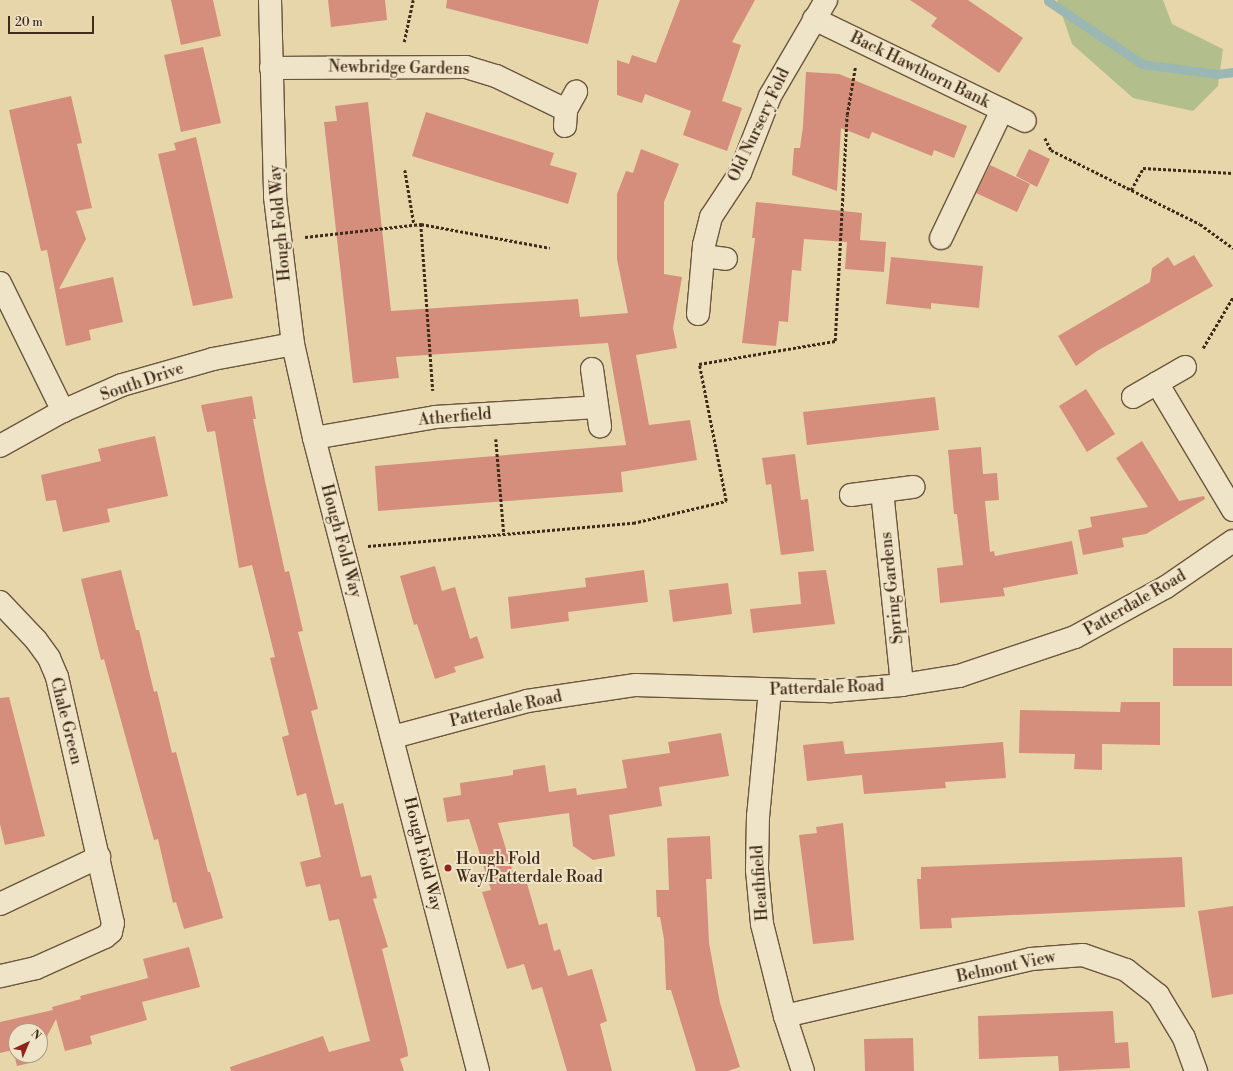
<!DOCTYPE html>
<style>
body{margin:0}
#map{position:relative;width:1233px;height:1071px;overflow:hidden;background:#e8d6ab;font-family:"Libre Bodoni",serif}
div>[style]{position:absolute}
[style*='--x']{left:calc(var(--x)*1px);top:calc(var(--y)*1px);width:calc(var(--w)*1px);rotate:calc(var(--a)*1deg)}
.green>*{inset:0;background:#b2bf8c}
.stream>*{height:9px;margin:-4.5px;padding:0 4.5px;transform-origin:4.5px;border-radius:4.5px;background:#9ab7b3}
.building>*{inset:0;background:#d58d7c}
.path>*{height:2.5px;margin-top:-1.25px;transform-origin:0;background:repeating-linear-gradient(90deg,#402b19 0 3px,transparent 0 5px)}
.roads{filter:drop-shadow(1px 0 #6a563e) drop-shadow(-1px 0 #6a563e) drop-shadow(0 1px #6a563e) drop-shadow(0 -1px #6a563e)}
.minor>*{height:22px;margin:-11px;padding:0 11px;transform-origin:11px;border-radius:11px;background:#f0e4c8}
.dots>*{width:11px;height:11px;translate:-50% -50%;box-sizing:border-box;border:2px solid #f0e4c8;border-radius:50%}
span{translate:-50% -50%;white-space:nowrap;text-align:center;line-height:1.15;-webkit-text-stroke:4px #f0e4c8;paint-order:stroke}
.street-label{font-size:16px;color:#402b19}
.poi-label{font-size:16px;color:#402b19}
.left{translate:0 -50%;text-align:left}
.north{position:absolute;left:8px;top:1023px;width:40px;height:40px;box-sizing:border-box;background:#f0e4c8;border:1px solid #aa9a82;border-radius:50%;rotate:44deg;font-size:11px;font-weight:700;line-height:16px;text-align:center;color:#402b19}
.north::after{content:'';display:block;margin:auto;width:14px;height:18px;background:#8f2418;clip-path:polygon(50% 0,100% 100%,50% 72%,0 100%)}
.scale{position:absolute;left:8px;top:16px;width:86px;height:18px;box-sizing:border-box;border:2px solid #402b19;border-top:0;padding-left:5px;font-size:12px;line-height:14px;white-space:nowrap;color:#402b19;-webkit-text-stroke:3px #f0e4c8;paint-order:stroke}
</style>
<div id="map">
<div class="green">
<i style="clip-path:polygon(1057px 0,1163px 0,1172px 24px,1223px 49px,1218px 86px,1193px 111px,1133px 98px,1072px 44px)"></i>
</div>
<div class="stream">
<i style="--x:1048;--y:1;--w:113;--a:33.8"></i>
<i style="--x:1142;--y:64;--w:76;--a:7.6"></i>
<i style="--x:1217;--y:74;--w:16;--a:-7"></i>
</div>
<div class="building">
<i style="clip-path:polygon(171px 0,213px 0,221px 36px,181px 45px)"></i>
<i style="clip-path:polygon(328px 0,385px 0,387px 20px,331px 27px)"></i>
<i style="clip-path:polygon(447px 0,599px 0,588px 44px,446px 8px)"></i>
<i style="clip-path:polygon(680px 0,755px 0,732px 42px,741px 45px,722px 101px,742px 108px,727px 151px,683px 135px,691px 111px,645px 94px,642px 103px,617px 95px,617px 60px,629px 64px,632px 55px,656px 63px)"></i>
<i style="clip-path:polygon(910px 0,968px 0,1023px 38px,999px 73px,931px 26px,937px 18px)"></i>
<i style="clip-path:polygon(203px 47px,221px 123px,181px 132px,164px 55px)"></i>
<i style="clip-path:polygon(806px 72px,839px 74px,967px 126px,954px 158px,934px 150px,932px 156px,872px 132px,869px 139px,841px 128px,837px 191px,792px 175px,794px 148px,800px 148px,803px 126px)"></i>
<i style="clip-path:polygon(71px 96px,82px 143px,77px 144px,92px 208px,76px 211px,86px 239px,59px 289px,113px 277px,123px 322px,89px 330px,91px 340px,66px 346px,47px 250px,41px 251px,9px 110px)"></i>
<i style="clip-path:polygon(368px 102px,391px 311px,578px 299px,580px 317px,628px 313px,617px 259px,617px 194px,626px 171px,633px 173px,641px 149px,679px 164px,664px 202px,664px 274px,682px 277px,673px 328px,677px 348px,636px 355px,649px 425px,690px 420px,697px 460px,621px 472px,623px 492px,378px 511px,375px 466px,626px 445px,608px 343px,396px 357px,399px 378px,353px 383px,324px 122px,337px 121px,335px 106px)"></i>
<i style="clip-path:polygon(426px 112px,554px 153px,550px 165px,577px 173px,568px 204px,412px 156px)"></i>
<i style="clip-path:polygon(196px 137px,233px 298px,193px 306px,158px 154px,176px 150px,174px 143px)"></i>
<i style="clip-path:polygon(1029px 149px,1050px 159px,1037px 187px,1016px 176px)"></i>
<i style="clip-path:polygon(990px 165px,1030px 184px,1017px 212px,976px 193px)"></i>
<i style="clip-path:polygon(756px 202px,862px 213px,860px 240px,886px 242px,884px 272px,845px 269px,847px 242px,804px 239px,801px 271px,792px 270px,788px 322px,779px 321px,776px 346px,742px 343px,755px 238px,752px 238px)"></i>
<i style="clip-path:polygon(1194px 255px,1213px 286px,1097px 351px,1076px 366px,1058px 336px,1150px 282px,1152px 268px,1168px 257px,1174px 266px)"></i>
<i style="clip-path:polygon(891px 257px,983px 266px,979px 308px,931px 303px,931px 309px,886px 304px)"></i>
<i style="clip-path:polygon(1086px 389px,1115px 434px,1087px 452px,1059px 406px)"></i>
<i style="clip-path:polygon(252px 396px,256px 419px,253px 419px,265px 481px,285px 572px,289px 571px,303px 631px,298px 632px,318px 709px,311px 711px,335px 805px,343px 803px,361px 877px,371px 875px,377px 898px,373px 899px,388px 947px,382px 949px,407px 1048px,408px 1056px,400px 1059px,404px 1071px,231px 1071px,230px 1067px,323px 1036px,329px 1052px,370px 1041px,339px 919px,329px 921px,320px 884px,306px 887px,300px 862px,321px 857px,306px 793px,297px 796px,282px 737px,289px 735px,270px 658px,275px 657px,252px 565px,239px 568px,215px 431px,207px 432px,201px 405px)"></i>
<i style="clip-path:polygon(935px 397px,939px 430px,807px 445px,803px 412px)"></i>
<i style="clip-path:polygon(155px 436px,168px 496px,107px 509px,110px 522px,63px 532px,56px 500px,46px 501px,41px 475px,101px 461px,98px 449px)"></i>
<i style="clip-path:polygon(1142px 441px,1179px 501px,1204px 496px,1205px 499px,1146px 534px,1122px 538px,1124px 547px,1083px 555px,1078px 530px,1092px 527px,1090px 517px,1148px 507px,1116px 458px)"></i>
<i style="clip-path:polygon(981px 447px,983px 474px,997px 473px,999px 500px,985px 501px,990px 552px,994px 551px,995px 556px,1072px 541px,1078px 574px,1003px 588px,1005px 596px,940px 603px,937px 568px,963px 565px,957px 514px,954px 514px,948px 450px)"></i>
<i style="clip-path:polygon(795px 454px,801px 500px,808px 499px,814px 551px,781px 555px,771px 484px,766px 485px,762px 458px)"></i>
<i style="clip-path:polygon(435px 566px,442px 591px,455px 587px,470px 639px,477px 636px,484px 658px,454px 667px,456px 672px,435px 679px,417px 624px,414px 625px,400px 576px)"></i>
<i style="clip-path:polygon(121px 570px,136px 630px,139px 630px,154px 692px,157px 691px,172px 753px,176px 752px,208px 872px,210px 872px,223px 918px,184px 929px,176px 902px,173px 903px,158px 839px,154px 840px,104px 659px,101px 660px,81px 579px)"></i>
<i style="clip-path:polygon(644px 570px,648px 602px,568px 612px,569px 621px,511px 629px,508px 597px,586px 587px,585px 578px)"></i>
<i style="clip-path:polygon(826px 570px,835px 624px,753px 633px,750px 609px,801px 604px,798px 572px)"></i>
<i style="clip-path:polygon(728px 583px,732px 614px,673px 622px,669px 590px)"></i>
<i style="clip-path:polygon(1173px 648px,1232px 648px,1232px 686px,1173px 686px)"></i>
<i style="clip-path:polygon(9px 697px,45px 836px,5px 845px,0 824px,0 698px)"></i>
<i style="clip-path:polygon(1121px 702px,1160px 702px,1160px 745px,1102px 744px,1102px 770px,1074px 769px,1075px 754px,1019px 753px,1020px 710px,1120px 712px)"></i>
<i style="clip-path:polygon(721px 733px,729px 776px,659px 787px,662px 806px,609px 815px,615px 856px,593px 860px,573px 846px,569px 813px,498px 823px,516px 882px,526px 880px,539px 925px,547px 923px,554px 951px,560px 949px,568px 976px,592px 969px,607px 1021px,600px 1024px,612px 1071px,567px 1071px,542px 987px,532px 990px,524px 964px,507px 969px,482px 892px,491px 890px,469px 819px,447px 822px,443px 798px,461px 795px,460px 783px,513px 775px,513px 770px,545px 765px,549px 792px,576px 788px,577px 795px,627px 788px,622px 760px,670px 753px,668px 742px)"></i>
<i style="clip-path:polygon(843px 741px,845px 754px,1003px 742px,1006px 778px,945px 782px,946px 788px,864px 794px,862px 775px,807px 781px,803px 745px)"></i>
<i style="clip-path:polygon(843px 823px,854px 940px,813px 944px,799px 835px,817px 833px,816px 827px)"></i>
<i style="clip-path:polygon(710px 836px,712px 879px,706px 879px,709px 943px,720px 1003px,740px 1067px,728px 1071px,696px 1071px,671px 990px,666px 990px,664px 939px,660px 917px,657px 917px,656px 890px,669px 890px,667px 838px)"></i>
<i style="clip-path:polygon(1182px 857px,1185px 907px,951px 918px,952px 928px,920px 929px,917px 879px,921px 879px,921px 867px)"></i>
<i style="clip-path:polygon(1233px 906px,1233px 994px,1212px 998px,1198px 911px)"></i>
<i style="clip-path:polygon(189px 947px,200px 987px,142px 1002px,147px 1020px,90px 1036px,92px 1044px,65px 1051px,56px 1019px,40px 1050px,40px 1031px,16px 1031px,16px 1055px,37px 1055px,34px 1062px,17px 1066px,13px 1050px,0 1053px,0 1022px,53px 1010px,52px 1007px,81px 999px,80px 996px,148px 978px,143px 959px)"></i>
<i style="clip-path:polygon(1113px 1011px,1115px 1043px,1128px 1042px,1130px 1068px,1059px 1071px,1058px 1056px,979px 1059px,978px 1016px)"></i>
<i style="clip-path:polygon(913px 1038px,914px 1071px,865px 1071px,864px 1039px)"></i>
</div>
<div class="path">
<i style="--x:404;--y:42;--w:43;--a:-77.9"></i>
<i style="--x:1045;--y:138;--w:13;--a:63"></i>
<i style="--x:1051;--y:150;--w:166;--a:26.4"></i>
<i style="--x:1200;--y:224;--w:41;--a:36"></i>
<i style="--x:405;--y:170;--w:55;--a:80.5"></i>
<i style="--x:1131;--y:190;--w:25;--a:-61"></i>
<i style="--x:1143;--y:168;--w:90;--a:3.2"></i>
<i style="--x:421;--y:224;--w:167;--a:85.9"></i>
<i style="--x:305;--y:237;--w:117;--a:-6.4"></i>
<i style="--x:421;--y:224;--w:131;--a:10.5"></i>
<i style="--x:1203;--y:348;--w:59;--a:-59.5"></i>
<i style="--x:496;--y:439;--w:96;--a:85.2"></i>
<i style="--x:368;--y:546;--w:266;--a:-5"></i>
<i style="--x:633;--y:523;--w:96;--a:-13.3"></i>
<i style="--x:726;--y:501;--w:140;--a:-101.1"></i>
<i style="--x:699;--y:364;--w:138;--a:-9.6"></i>
<i style="--x:835;--y:341;--w:226;--a:-87"></i>
<i style="--x:847;--y:115;--w:48;--a:-80.3"></i>
</div>
<div class="roads">
<div class="minor">
<i style="--x:270;--y:0;--w:197;--a:88.5"></i>
<i style="--x:275;--y:197;--w:148;--a:83"></i>
<i style="--x:293;--y:344;--w:96;--a:77.4"></i>
<i style="--x:314;--y:438;--w:654;--a:75.47"></i>
<i style="--x:814;--y:19;--w:234;--a:25.8"></i>
<i style="--x:271;--y:68;--w:195;--a:-0.3"></i>
<i style="--x:466;--y:67;--w:31;--a:17"></i>
<i style="--x:496;--y:76;--w:78;--a:25.9"></i>
<i style="--x:565;--y:126;--w:16;--a:-86"></i>
<i style="--x:566;--y:110;--w:21;--a:-61"></i>
<i style="--x:941;--y:238;--w:142;--a:-64.5"></i>
<i style="--x:703;--y:256;--w:23;--a:7"></i>
<i style="--x:0;--y:283;--w:143;--a:63.8"></i>
<i style="--x:698;--y:314;--w:69;--a:-85"></i>
<i style="--x:704;--y:245;--w:29;--a:-76"></i>
<i style="--x:711;--y:217;--w:53;--a:-56.6"></i>
<i style="--x:740;--y:173;--w:83;--a:-68.7"></i>
<i style="--x:770;--y:96;--w:111;--a:-59.7"></i>
<i style="--x:592;--y:369;--w:58;--a:82"></i>
<i style="--x:1157;--y:383;--w:148;--a:59.1"></i>
<i style="--x:1133;--y:397;--w:60;--a:-30"></i>
<i style="--x:314;--y:438;--w:123;--a:-9.8"></i>
<i style="--x:435;--y:417;--w:162;--a:-3.5"></i>
<i style="--x:0;--y:446;--w:72;--a:-29.1"></i>
<i style="--x:63;--y:411;--w:64;--a:-23.8"></i>
<i style="--x:122;--y:385;--w:95;--a:-15.9"></i>
<i style="--x:213;--y:359;--w:81;--a:-10.6"></i>
<i style="--x:882;--y:491;--w:195;--a:84.1"></i>
<i style="--x:851;--y:495;--w:63;--a:-7.4"></i>
<i style="--x:0;--y:602;--w:52;--a:46.5"></i>
<i style="--x:36;--y:640;--w:22;--a:54"></i>
<i style="--x:49;--y:658;--w:21;--a:67"></i>
<i style="--x:57;--y:677;--w:252;--a:77.2"></i>
<i style="--x:113;--y:923;--w:9;--a:103"></i>
<i style="--x:111;--y:932;--w:8;--a:140"></i>
<i style="--x:105;--y:937;--w:76;--a:155.8"></i>
<i style="--x:36;--y:968;--w:37;--a:167"></i>
<i style="--x:770;--y:690;--w:127;--a:95.4"></i>
<i style="--x:758;--y:816;--w:54;--a:91.1"></i>
<i style="--x:757;--y:870;--w:54;--a:84.7"></i>
<i style="--x:762;--y:924;--w:95;--a:76"></i>
<i style="--x:785;--y:1016;--w:58;--a:71.9"></i>
<i style="--x:393;--y:737;--w:139;--a:-15"></i>
<i style="--x:527;--y:701;--w:110;--a:-8.4"></i>
<i style="--x:636;--y:685;--w:196;--a:1.8"></i>
<i style="--x:832;--y:691;--w:70;--a:-4.9"></i>
<i style="--x:902;--y:685;--w:58;--a:-9"></i>
<i style="--x:959;--y:676;--w:122;--a:-18.6"></i>
<i style="--x:1075;--y:637;--w:104;--a:-28.8"></i>
<i style="--x:1166;--y:587;--w:81;--a:-34.5"></i>
<i style="--x:0;--y:904;--w:110;--a:-25.4"></i>
<i style="--x:785;--y:1016;--w:253;--a:-13"></i>
<i style="--x:1031;--y:959;--w:52;--a:-4.4"></i>
<i style="--x:1083;--y:955;--w:46;--a:19.2"></i>
<i style="--x:1126;--y:970;--w:41;--a:38"></i>
<i style="--x:1158;--y:995;--w:50;--a:58.8"></i>
<i style="--x:1184;--y:1038;--w:35;--a:70"></i>
</div>
</div>
<div class="dots">
<i style="left:448px;top:868px;background:#8f2418"></i>
</div>
<div class="street-label">
<span style="left:399px;top:68px;rotate:1deg">Newbridge Gardens</span>
<span style="left:920px;top:70px;rotate:26deg">Back Hawthorn Bank</span>
<span style="left:759px;top:125px;rotate:-65deg">Old Nursery Fold</span>
<span style="left:280px;top:223px;rotate:-95deg">Hough Fold Way</span>
<span style="left:142px;top:382px;rotate:-19deg">South Drive</span>
<span style="left:455px;top:417px;rotate:-5deg">Atherfield</span>
<span style="left:341px;top:541px;rotate:75deg">Hough Fold Way</span>
<span style="left:892px;top:588px;rotate:-96deg">Spring Gardens</span>
<span style="left:1135px;top:603px;rotate:-30deg">Patterdale Road</span>
<span style="left:827px;top:688px;rotate:-2deg">Patterdale Road</span>
<span style="left:506px;top:709px;rotate:-13deg">Patterdale Road</span>
<span style="left:66px;top:721px;rotate:76deg">Chale Green</span>
<span style="left:423px;top:854px;rotate:76deg">Hough Fold Way</span>
<span style="left:760px;top:883px;rotate:-94deg">Heathfield</span>
<span style="left:1006px;top:967px;rotate:-12deg">Belmont View</span>
</div>
<div class="poi-label">
<span class="left" style="left:456px;top:868px">Hough Fold<br>Way/Patterdale Road</span>
</div>
<div class="north">N</div>
<div class="scale">20 m</div>
</div>
